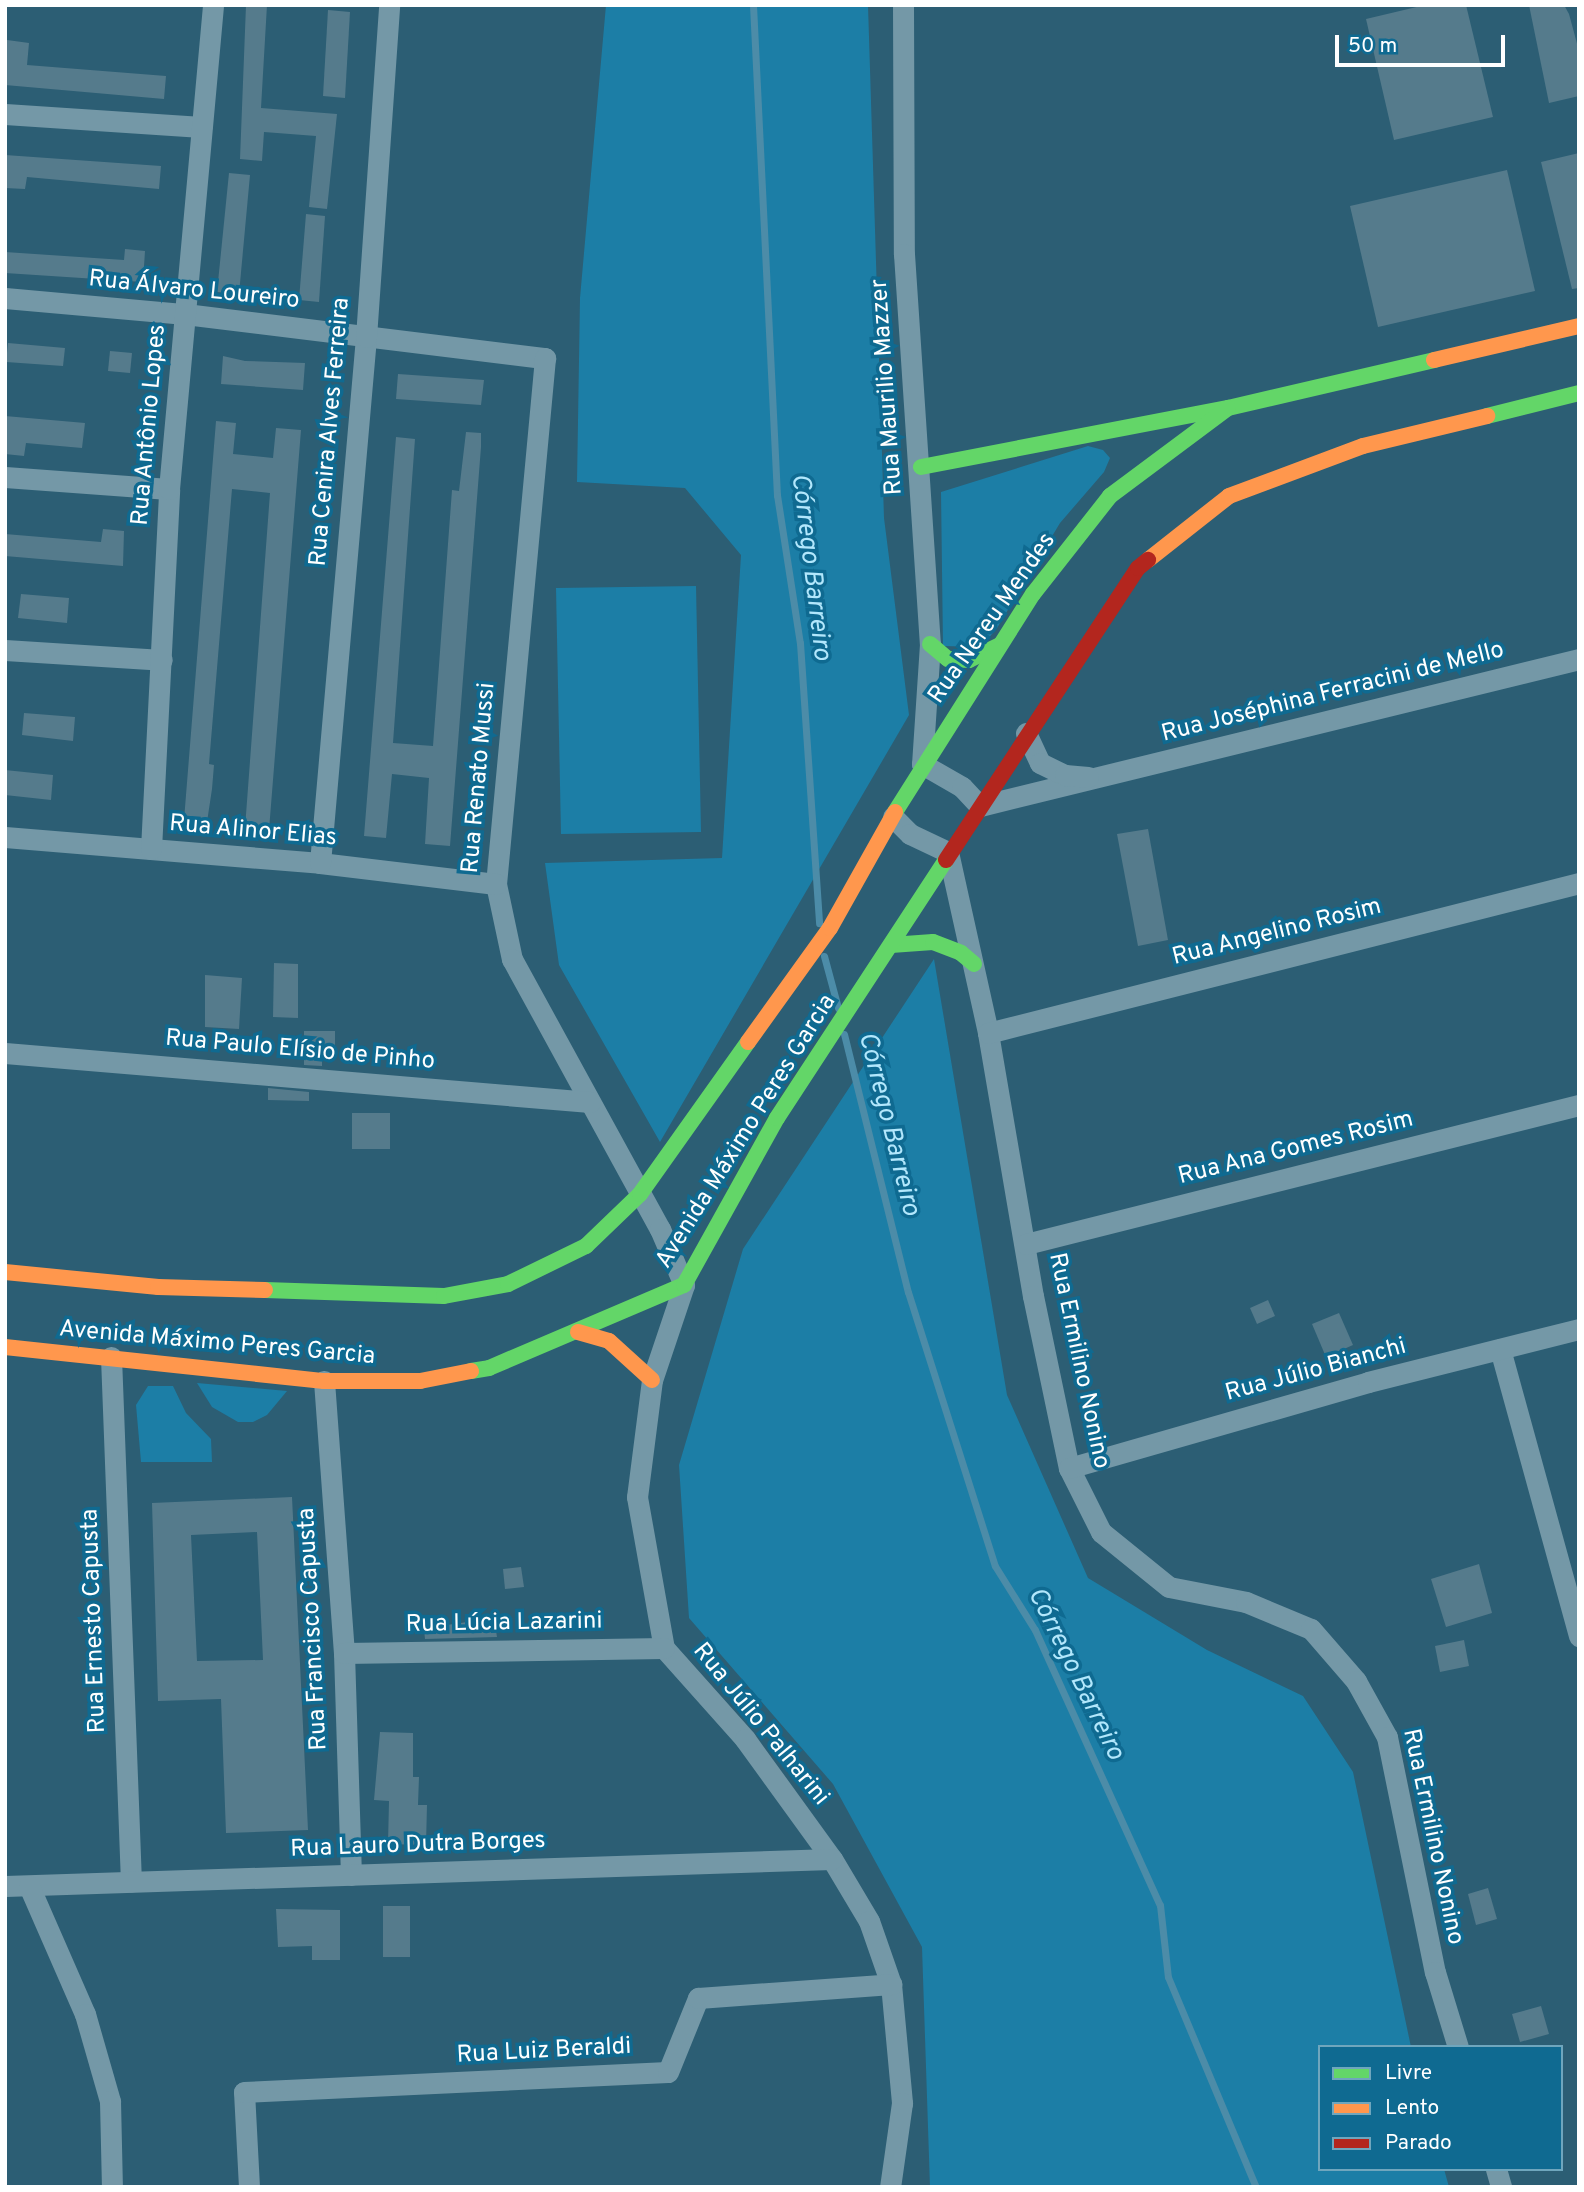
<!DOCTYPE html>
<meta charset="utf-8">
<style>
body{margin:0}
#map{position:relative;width:1584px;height:2192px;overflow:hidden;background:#2c5e74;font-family:Overpass,sans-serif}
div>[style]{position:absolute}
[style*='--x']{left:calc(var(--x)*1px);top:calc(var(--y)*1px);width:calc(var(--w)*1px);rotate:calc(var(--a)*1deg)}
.green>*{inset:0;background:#1c7ea6}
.stream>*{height:7px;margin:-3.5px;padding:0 3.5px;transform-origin:3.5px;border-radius:3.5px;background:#4c8ca8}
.building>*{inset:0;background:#557b8c}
.street>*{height:21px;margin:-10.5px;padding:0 10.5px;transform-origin:10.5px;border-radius:10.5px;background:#7498a7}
.fast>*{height:16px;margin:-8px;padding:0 8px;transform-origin:8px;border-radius:8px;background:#63d668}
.slow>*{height:16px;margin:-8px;padding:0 8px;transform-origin:8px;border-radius:8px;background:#ff974d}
.jam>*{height:16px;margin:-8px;padding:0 8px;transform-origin:8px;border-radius:8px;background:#b3261e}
span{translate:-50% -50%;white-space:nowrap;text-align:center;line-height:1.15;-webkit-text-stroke:7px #0f6a91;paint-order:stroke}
.street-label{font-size:24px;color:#fff}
.water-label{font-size:26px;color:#b2e7fc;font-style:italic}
.frame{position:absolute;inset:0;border:7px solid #fff;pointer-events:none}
.legend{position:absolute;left:1318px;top:2045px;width:245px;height:126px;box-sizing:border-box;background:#0f6a91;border:2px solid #6fa6bd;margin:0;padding:9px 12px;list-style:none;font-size:21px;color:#fff}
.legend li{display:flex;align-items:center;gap:14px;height:35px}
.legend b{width:35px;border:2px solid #6fa6bd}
.scale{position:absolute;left:1335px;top:35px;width:170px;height:32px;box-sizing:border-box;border:4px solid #fff;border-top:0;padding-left:9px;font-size:21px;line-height:24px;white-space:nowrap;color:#fff;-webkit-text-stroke:5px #0f6a91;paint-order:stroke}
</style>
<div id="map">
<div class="green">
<i style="clip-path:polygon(606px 5px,868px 5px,884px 518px,909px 715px,660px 1142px,559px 965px,545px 863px,722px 858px,741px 555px,685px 488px,577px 482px,580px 298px)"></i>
<i style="clip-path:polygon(1088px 446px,1103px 450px,1110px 458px,1104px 472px,1060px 523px,997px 628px,981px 647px,943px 646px,941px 492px)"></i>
<i style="clip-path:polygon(696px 586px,701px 832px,561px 834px,556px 588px)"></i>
<i style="clip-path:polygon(934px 959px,1007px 1395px,1088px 1578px,1207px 1650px,1303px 1696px,1353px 1772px,1411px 2047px,1320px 2047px,1320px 2169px,1444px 2169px,1449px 2187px,930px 2187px,922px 1947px,833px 1784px,689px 1618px,679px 1465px,743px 1249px)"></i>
<i style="clip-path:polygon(197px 1383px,287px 1391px,267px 1415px,253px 1422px,238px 1422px,212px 1407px)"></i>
<i style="clip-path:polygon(148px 1386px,173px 1386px,186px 1413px,211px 1439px,212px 1462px,141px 1462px,136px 1405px)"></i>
</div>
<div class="stream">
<i style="--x:753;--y:5;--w:491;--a:87.2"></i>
<i style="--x:777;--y:495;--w:150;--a:81.2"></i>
<i style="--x:800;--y:643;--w:281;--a:86.1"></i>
<i style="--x:824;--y:956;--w:54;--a:74.9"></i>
<i style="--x:844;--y:1034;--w:266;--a:76.1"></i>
<i style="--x:908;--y:1292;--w:287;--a:72.4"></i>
<i style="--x:995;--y:1566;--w:75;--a:58"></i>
<i style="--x:1035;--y:1630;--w:302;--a:65.6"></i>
<i style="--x:1160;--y:1905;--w:72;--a:83.7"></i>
<i style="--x:1168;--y:1977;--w:228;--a:67.3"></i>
</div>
<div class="building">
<i style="clip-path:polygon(246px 5px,267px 5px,261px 108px,337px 114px,327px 209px,309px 207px,316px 136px,264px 132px,262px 161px,240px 159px)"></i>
<i style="clip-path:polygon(1425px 5px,1466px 5px,1493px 117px,1394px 140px,1366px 19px)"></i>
<i style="clip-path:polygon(1529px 5px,1564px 5px,1569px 14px,1579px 51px,1579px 96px,1549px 103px)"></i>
<i style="clip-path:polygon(328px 10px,350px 12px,345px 98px,323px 96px)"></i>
<i style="clip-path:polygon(7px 40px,29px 43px,27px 65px,166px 76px,164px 99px,5px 85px)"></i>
<i style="clip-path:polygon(1579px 153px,1579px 288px,1572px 289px,1541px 162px)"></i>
<i style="clip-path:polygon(5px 155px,161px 166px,159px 189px,27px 177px,25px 189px,5px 188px)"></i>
<i style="clip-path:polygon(1507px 170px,1535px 291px,1378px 327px,1350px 206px)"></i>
<i style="clip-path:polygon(229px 173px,250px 175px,239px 294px,217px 292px)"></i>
<i style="clip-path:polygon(306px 214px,325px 216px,319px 302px,299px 300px)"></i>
<i style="clip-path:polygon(125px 249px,145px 251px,143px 282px,5px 273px,5px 252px,124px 260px)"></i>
<i style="clip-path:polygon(8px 343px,65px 348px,63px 366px,6px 362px)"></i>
<i style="clip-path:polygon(110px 351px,132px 353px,130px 373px,108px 371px)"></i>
<i style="clip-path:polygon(223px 356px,245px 361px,305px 363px,303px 390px,221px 384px)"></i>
<i style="clip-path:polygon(398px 374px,484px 380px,481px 405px,396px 399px)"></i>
<i style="clip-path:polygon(5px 416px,85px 423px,82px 448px,26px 443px,24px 456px,5px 454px)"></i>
<i style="clip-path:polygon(216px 421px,236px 423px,233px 454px,273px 458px,276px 428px,301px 430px,269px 830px,245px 828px,270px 493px,232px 489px,209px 764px,214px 765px,212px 789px,207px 822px,184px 820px)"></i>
<i style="clip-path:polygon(466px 432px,481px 433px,481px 447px,450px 846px,425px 844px,429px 778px,392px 774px,386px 838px,364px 836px,396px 437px,415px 439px,393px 743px,433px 746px,452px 490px,459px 491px)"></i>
<i style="clip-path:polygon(103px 529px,124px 531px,123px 566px,5px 556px,5px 534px,101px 542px)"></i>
<i style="clip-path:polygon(21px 594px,69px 598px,67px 623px,18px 618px)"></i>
<i style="clip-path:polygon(24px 713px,75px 717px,73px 741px,22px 735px)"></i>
<i style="clip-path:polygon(5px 770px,53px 775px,51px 800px,5px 795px)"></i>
<i style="clip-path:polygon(1148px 829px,1168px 940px,1138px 946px,1117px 834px)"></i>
<i style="clip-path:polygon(274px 963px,298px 964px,298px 1018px,273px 1017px)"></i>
<i style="clip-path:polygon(205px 975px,242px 978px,239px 1029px,205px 1027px)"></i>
<i style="clip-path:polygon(304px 1031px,335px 1031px,335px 1048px,322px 1048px,322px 1066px,304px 1065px)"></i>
<i style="clip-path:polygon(268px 1088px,309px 1092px,309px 1101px,268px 1100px)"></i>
<i style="clip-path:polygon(352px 1113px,390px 1113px,390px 1149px,352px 1149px)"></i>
<i style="clip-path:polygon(1268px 1300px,1275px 1316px,1257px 1324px,1250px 1308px)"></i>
<i style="clip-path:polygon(1339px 1313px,1353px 1345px,1326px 1357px,1312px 1324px)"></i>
<i style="clip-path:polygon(evenodd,292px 1497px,308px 1830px,226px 1833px,221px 1699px,158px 1701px,152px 1503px,292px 1497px,257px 1532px,263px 1660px,197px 1661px,191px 1535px,257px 1532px)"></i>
<i style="clip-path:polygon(1479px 1564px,1492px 1613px,1446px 1627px,1431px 1579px)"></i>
<i style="clip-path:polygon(521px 1567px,524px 1587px,505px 1589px,503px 1569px)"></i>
<i style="clip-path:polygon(446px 1618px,447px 1625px,494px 1618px,497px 1637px,425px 1639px,423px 1620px)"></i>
<i style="clip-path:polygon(1464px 1640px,1469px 1666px,1440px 1672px,1435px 1646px)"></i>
<i style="clip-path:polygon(380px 1732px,413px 1733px,413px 1777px,419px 1777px,418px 1805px,427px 1805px,426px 1845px,388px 1844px,389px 1801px,374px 1800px)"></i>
<i style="clip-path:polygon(1488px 1888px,1497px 1919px,1476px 1925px,1468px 1894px)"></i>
<i style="clip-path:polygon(383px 1906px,410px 1906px,410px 1957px,383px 1957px)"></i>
<i style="clip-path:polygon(276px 1909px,340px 1910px,340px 1960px,312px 1960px,312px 1946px,278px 1947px)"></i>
<i style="clip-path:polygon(1541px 2006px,1549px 2034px,1520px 2042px,1512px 2014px)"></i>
</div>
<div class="street">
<i style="--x:903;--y:5;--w:249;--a:89.8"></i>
<i style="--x:904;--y:254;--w:391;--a:86.2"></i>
<i style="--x:930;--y:644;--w:120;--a:93.8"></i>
<i style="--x:922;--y:764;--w:46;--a:29.9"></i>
<i style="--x:962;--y:787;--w:26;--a:47"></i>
<i style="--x:980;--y:806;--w:617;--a:-13.79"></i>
<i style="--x:5;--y:114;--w:197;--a:3.8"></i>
<i style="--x:5;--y:298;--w:181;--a:5.1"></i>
<i style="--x:185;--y:314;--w:363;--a:7"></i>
<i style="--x:545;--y:358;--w:528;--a:95.32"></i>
<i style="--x:496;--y:884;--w:77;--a:78"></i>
<i style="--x:512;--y:959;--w:308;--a:61.3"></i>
<i style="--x:660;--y:1229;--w:61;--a:66.8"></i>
<i style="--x:684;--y:1285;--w:100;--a:108.6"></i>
<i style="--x:652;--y:1380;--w:118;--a:97.3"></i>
<i style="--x:637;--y:1497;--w:153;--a:79.9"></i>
<i style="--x:664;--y:1648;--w:122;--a:48.3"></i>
<i style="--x:745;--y:1739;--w:148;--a:54.1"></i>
<i style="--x:832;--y:1859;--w:72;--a:59.2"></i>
<i style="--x:869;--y:1921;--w:67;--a:70.8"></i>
<i style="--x:891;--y:1984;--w:120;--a:84.7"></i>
<i style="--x:902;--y:2103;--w:85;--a:98.1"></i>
<i style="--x:5;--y:477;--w:164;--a:4.2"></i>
<i style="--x:5;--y:650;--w:157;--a:3.6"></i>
<i style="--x:1026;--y:733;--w:33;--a:65"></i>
<i style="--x:1040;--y:763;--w:28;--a:26"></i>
<i style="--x:1065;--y:775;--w:23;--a:5"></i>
<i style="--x:893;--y:817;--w:24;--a:45"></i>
<i style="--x:910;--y:834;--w:42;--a:25.3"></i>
<i style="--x:948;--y:852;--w:185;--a:77.5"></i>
<i style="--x:988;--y:1033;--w:267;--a:80.3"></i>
<i style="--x:1033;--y:1296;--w:176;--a:78.2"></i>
<i style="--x:1069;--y:1468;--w:72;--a:63.4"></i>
<i style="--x:1101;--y:1532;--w:87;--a:39"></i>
<i style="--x:1169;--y:1587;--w:78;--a:11"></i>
<i style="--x:1246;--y:1602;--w:70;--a:22.6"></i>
<i style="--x:1311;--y:1629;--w:69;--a:49.1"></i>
<i style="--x:1356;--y:1681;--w:64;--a:61"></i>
<i style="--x:1387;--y:1737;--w:240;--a:78.5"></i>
<i style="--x:1435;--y:1972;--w:78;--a:73"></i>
<i style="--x:5;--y:837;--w:316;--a:4.7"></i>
<i style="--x:320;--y:863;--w:177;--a:6.8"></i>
<i style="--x:151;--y:849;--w:360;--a:-87.1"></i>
<i style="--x:169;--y:489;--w:486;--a:-84.8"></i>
<i style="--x:320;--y:863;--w:528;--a:-85"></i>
<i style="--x:366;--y:337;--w:333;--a:-86"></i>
<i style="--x:988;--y:1033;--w:610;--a:-14.24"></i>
<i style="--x:5;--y:1053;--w:587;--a:4.79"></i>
<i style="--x:1026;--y:1244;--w:570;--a:-14.11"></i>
<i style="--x:1500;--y:1349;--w:298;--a:74.6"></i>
<i style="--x:111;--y:1357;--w:525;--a:87.82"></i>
<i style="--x:324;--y:1381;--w:273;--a:85.8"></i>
<i style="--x:344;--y:1653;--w:222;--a:88.2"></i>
<i style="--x:1069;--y:1468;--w:311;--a:-16"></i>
<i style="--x:1368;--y:1382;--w:218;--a:-14.1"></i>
<i style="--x:344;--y:1653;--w:320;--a:-0.9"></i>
<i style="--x:5;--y:1886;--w:827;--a:-1.87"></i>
<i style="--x:29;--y:1886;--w:140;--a:66.4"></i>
<i style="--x:85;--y:2014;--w:91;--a:74"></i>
<i style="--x:110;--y:2101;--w:86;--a:88.7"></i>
<i style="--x:1496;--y:2169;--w:19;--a:74"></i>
<i style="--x:249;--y:2187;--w:95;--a:-93"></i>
<i style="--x:244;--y:2092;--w:424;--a:-2.7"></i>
<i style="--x:668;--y:2072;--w:80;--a:-67.9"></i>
<i style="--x:698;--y:1998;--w:194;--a:-4.1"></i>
</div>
<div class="fast">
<i style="--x:1487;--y:416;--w:95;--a:-14"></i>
<i style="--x:921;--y:467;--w:313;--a:-10.9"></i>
<i style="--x:1228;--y:408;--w:212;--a:-13.1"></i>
<i style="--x:930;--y:644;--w:23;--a:40"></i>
<i style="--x:948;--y:659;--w:21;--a:3"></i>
<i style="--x:969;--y:660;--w:34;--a:-26"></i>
<i style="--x:895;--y:812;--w:258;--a:-57.7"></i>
<i style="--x:1033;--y:594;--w:125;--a:-51.8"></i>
<i style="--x:1110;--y:496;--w:147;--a:-36.7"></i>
<i style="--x:891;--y:945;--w:42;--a:-4.1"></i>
<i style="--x:933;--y:942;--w:30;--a:21"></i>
<i style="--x:961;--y:953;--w:17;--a:40"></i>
<i style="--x:265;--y:1290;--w:179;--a:1.9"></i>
<i style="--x:444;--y:1296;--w:65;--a:-10.6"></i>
<i style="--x:508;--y:1284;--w:87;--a:-26"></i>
<i style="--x:586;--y:1246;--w:75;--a:-43.9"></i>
<i style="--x:640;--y:1194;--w:186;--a:-54.6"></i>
<i style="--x:471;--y:1371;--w:18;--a:-9"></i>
<i style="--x:489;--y:1368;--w:212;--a:-23.1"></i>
<i style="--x:684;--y:1285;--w:191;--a:-60.9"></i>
<i style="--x:777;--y:1118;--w:308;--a:-56.8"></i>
</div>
<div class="slow">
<i style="--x:1434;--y:360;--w:149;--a:-13.2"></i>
<i style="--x:1148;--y:560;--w:103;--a:-38.3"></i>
<i style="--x:1229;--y:496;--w:143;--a:-20.5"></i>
<i style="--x:1363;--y:446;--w:128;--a:-13.6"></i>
<i style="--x:748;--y:1042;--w:140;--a:-54.3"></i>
<i style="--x:830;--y:928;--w:133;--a:-60.7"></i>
<i style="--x:5;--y:1272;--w:154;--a:5.6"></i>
<i style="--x:158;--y:1287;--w:107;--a:1.6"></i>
<i style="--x:578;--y:1332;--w:32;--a:16"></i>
<i style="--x:609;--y:1341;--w:58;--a:42.2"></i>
<i style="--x:5;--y:1347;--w:321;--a:6.1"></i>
<i style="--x:324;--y:1381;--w:96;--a:0"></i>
<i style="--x:420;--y:1381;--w:52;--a:-11.1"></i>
</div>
<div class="jam">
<i style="--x:946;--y:860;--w:349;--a:-56.7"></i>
<i style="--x:1138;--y:568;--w:13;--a:-39"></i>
</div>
<div class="street-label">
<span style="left:194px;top:291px;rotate:6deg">Rua Álvaro Loureiro</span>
<span style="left:888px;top:387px;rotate:-94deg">Rua Maurilio Mazzer</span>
<span style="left:150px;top:425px;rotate:-85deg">Rua Antônio Lopes</span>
<span style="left:331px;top:432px;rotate:-85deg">Rua Cenira Alves Ferreira</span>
<span style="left:993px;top:619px;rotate:-55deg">Rua Nereu Mendes</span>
<span style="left:1333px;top:693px;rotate:-14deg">Rua Joséphina Ferracini de Mello</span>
<span style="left:480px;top:778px;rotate:-85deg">Rua Renato Mussi</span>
<span style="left:253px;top:832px;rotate:5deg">Rua Alinor Elias</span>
<span style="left:1277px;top:933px;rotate:-14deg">Rua Angelino Rosim</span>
<span style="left:300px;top:1051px;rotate:5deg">Rua Paulo Elísio de Pinho</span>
<span style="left:747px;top:1132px;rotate:-58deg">Avenida Máximo Peres Garcia</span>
<span style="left:1296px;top:1149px;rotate:-14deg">Rua Ana Gomes Rosim</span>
<span style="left:217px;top:1344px;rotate:5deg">Avenida Máximo Peres Garcia</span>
<span style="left:1078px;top:1361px;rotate:78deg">Rua Ermilino Nonino</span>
<span style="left:1316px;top:1371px;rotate:-15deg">Rua Júlio Bianchi</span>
<span style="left:95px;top:1621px;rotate:-92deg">Rua Ernesto Capusta</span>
<span style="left:504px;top:1624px;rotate:-1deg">Rua Lúcia Lazarini</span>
<span style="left:314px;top:1629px;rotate:-93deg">Rua Francisco Capusta</span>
<span style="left:760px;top:1725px;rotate:51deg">Rua Júlio Palharini</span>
<span style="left:1432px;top:1837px;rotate:78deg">Rua Ermilino Nonino</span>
<span style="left:418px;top:1846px;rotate:-2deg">Rua Lauro Dutra Borges</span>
<span style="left:544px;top:2052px;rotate:-3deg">Rua Luiz Beraldi</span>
</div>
<div class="water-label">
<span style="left:810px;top:567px;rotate:83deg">Córrego Barreiro</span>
<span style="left:888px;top:1124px;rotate:76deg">Córrego Barreiro</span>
<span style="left:1075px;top:1674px;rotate:64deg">Córrego Barreiro</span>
</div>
<div class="frame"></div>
<ul class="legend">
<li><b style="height:9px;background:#63d668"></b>Livre</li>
<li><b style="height:9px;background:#ff974d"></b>Lento</li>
<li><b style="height:9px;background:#b3261e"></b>Parado</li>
</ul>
<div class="scale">50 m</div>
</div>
